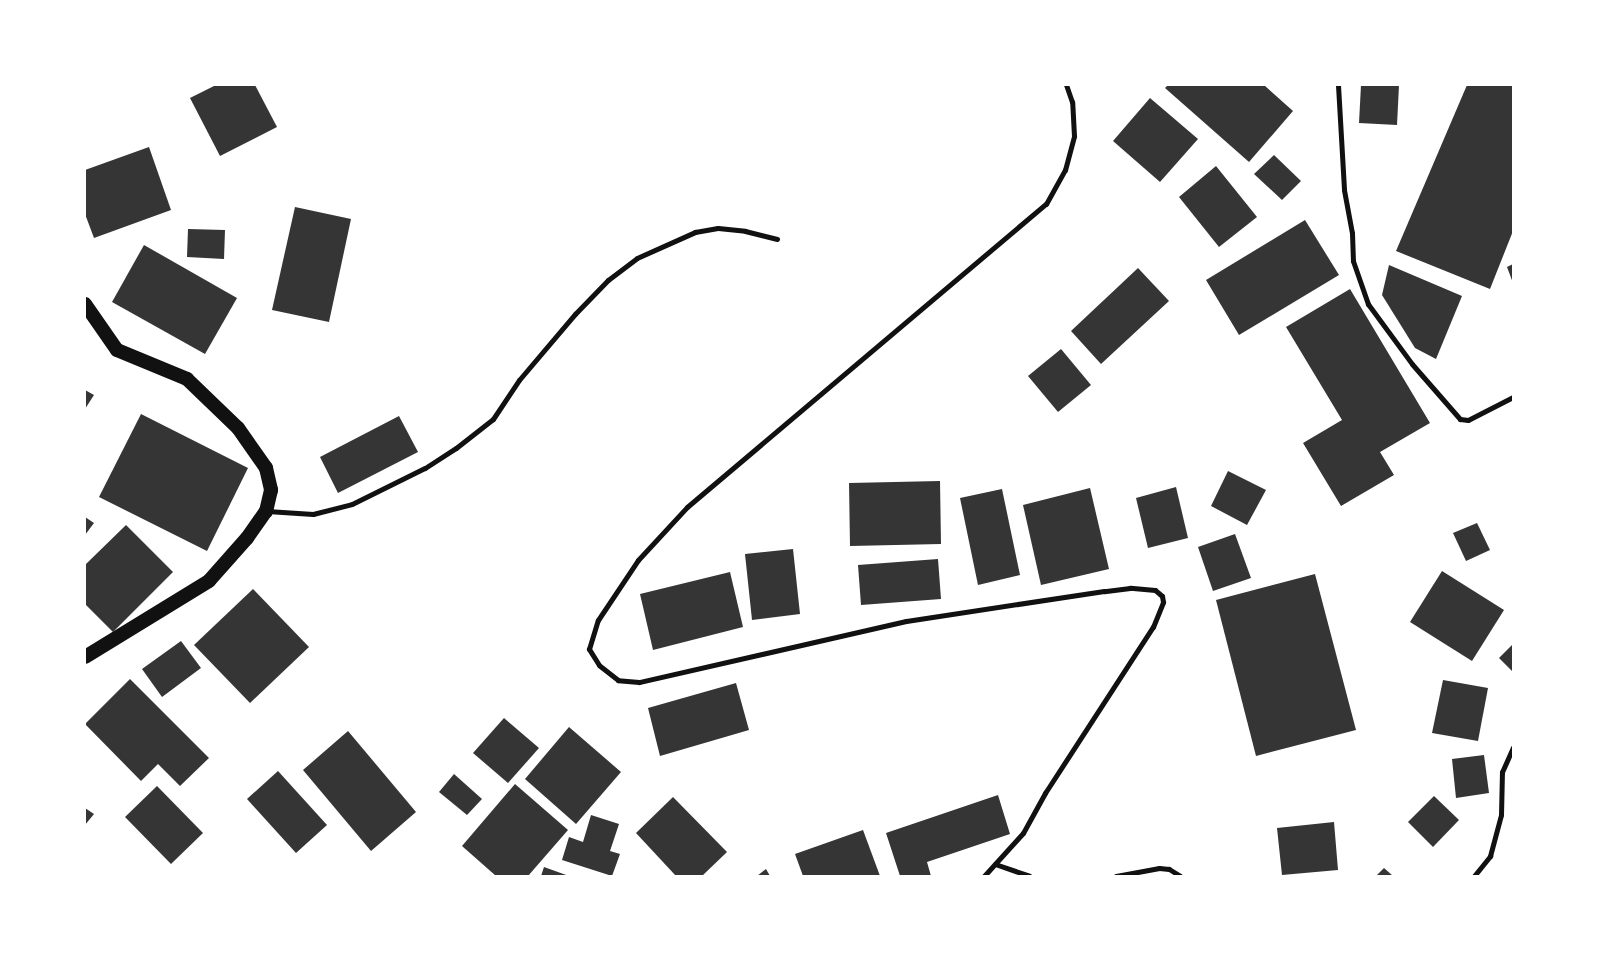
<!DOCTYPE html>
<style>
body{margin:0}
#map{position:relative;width:1598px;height:961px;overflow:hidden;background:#fff;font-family:"Golos Text",sans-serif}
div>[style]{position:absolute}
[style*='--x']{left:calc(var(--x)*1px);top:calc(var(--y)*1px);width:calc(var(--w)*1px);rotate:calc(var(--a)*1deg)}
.building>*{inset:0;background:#353535}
.minor>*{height:5px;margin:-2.5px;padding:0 2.5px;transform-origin:2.5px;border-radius:2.5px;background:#111}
.trunk>*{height:14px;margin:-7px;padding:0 7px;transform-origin:7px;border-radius:7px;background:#111}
span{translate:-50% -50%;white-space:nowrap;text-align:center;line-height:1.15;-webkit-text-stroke:4px #fff;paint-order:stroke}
.frame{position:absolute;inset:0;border:86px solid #fff;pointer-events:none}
</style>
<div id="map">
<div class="building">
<i style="clip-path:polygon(216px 85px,255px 85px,277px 127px,220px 156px,190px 98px)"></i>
<i style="clip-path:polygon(1168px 85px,1264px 85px,1293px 111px,1249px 162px,1165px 88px)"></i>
<i style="clip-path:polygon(1361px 85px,1399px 85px,1397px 125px,1359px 123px)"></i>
<i style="clip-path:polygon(1467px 85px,1513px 85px,1513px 231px,1490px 289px,1396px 251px)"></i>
<i style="clip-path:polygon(1150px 98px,1198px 139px,1160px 182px,1113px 141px)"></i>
<i style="clip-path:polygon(149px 147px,171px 210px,94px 238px,85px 214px,85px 170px)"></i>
<i style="clip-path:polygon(1274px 155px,1301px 181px,1282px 200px,1254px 174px)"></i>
<i style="clip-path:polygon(1216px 166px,1257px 217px,1219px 247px,1179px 197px)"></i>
<i style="clip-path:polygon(295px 207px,351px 219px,329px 322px,272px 310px)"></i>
<i style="clip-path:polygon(1305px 220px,1339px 275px,1239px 335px,1206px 280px)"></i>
<i style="clip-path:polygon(188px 229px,225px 230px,224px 259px,187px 257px)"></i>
<i style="clip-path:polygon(144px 245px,237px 298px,205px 354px,112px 302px)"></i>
<i style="clip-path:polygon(1513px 264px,1513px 283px,1507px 267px)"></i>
<i style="clip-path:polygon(1389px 265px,1462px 296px,1436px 359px,1415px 348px,1382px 295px)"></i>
<i style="clip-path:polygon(1138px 268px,1169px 301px,1101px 364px,1071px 331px)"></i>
<i style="clip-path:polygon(1350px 289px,1430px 423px,1380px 452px,1394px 475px,1341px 506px,1303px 443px,1342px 420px,1286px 327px)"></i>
<i style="clip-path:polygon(1061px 349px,1091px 385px,1058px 412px,1028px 376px)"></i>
<i style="clip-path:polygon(85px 390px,94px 395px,85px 409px)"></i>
<i style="clip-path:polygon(141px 414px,248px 468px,207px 551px,99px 497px)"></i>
<i style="clip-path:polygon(399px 416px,418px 452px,338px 493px,320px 457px)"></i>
<i style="clip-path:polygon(1228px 471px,1266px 490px,1247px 525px,1211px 506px)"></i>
<i style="clip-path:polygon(940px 481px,941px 544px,850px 546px,849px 483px)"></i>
<i style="clip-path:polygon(1176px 487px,1188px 538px,1148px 548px,1136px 498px)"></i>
<i style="clip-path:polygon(1090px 488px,1109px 569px,1041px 585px,1023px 505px)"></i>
<i style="clip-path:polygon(1002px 489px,1020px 575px,978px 585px,960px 498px)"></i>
<i style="clip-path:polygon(85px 517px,94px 523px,85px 535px)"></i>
<i style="clip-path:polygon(1477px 523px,1490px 550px,1466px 561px,1453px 533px)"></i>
<i style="clip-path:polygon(126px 525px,173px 572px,113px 632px,85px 604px,85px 565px)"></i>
<i style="clip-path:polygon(1235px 534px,1251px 578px,1213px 591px,1198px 547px)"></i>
<i style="clip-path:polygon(793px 549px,800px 614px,752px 620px,745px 554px)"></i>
<i style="clip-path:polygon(938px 559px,941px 599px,861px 605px,858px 565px)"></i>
<i style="clip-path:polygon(1442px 571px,1504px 610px,1472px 661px,1410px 622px)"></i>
<i style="clip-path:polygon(730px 572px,743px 627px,653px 650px,640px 594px)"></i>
<i style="clip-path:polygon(1315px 574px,1356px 730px,1256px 756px,1216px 600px)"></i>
<i style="clip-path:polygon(253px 589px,309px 647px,250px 703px,194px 645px)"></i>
<i style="clip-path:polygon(181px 641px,201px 668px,162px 697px,142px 669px)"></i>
<i style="clip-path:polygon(1513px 644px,1513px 672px,1499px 658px)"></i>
<i style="clip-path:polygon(130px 679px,209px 758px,180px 786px,158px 764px,141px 781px,85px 724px)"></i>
<i style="clip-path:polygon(1443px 680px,1488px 688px,1478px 741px,1432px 733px)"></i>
<i style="clip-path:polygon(736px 683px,749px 730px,660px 756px,648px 708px)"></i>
<i style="clip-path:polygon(504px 718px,539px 748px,508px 783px,473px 753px)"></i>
<i style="clip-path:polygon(569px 727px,621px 772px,576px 824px,525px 779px)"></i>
<i style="clip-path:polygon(348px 731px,416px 812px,371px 851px,303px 770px)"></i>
<i style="clip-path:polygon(1484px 755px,1489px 793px,1456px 798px,1452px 759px)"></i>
<i style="clip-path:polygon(278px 771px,327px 825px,296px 853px,247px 799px)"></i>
<i style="clip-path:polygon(454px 774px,482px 799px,467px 815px,439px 792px)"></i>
<i style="clip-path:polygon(515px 784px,568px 830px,528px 876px,496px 876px,462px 846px)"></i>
<i style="clip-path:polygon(157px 786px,203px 833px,171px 864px,125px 817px)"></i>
<i style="clip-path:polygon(998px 795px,1010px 834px,927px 862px,931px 876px,900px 876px,886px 833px)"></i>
<i style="clip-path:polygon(1434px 796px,1459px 820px,1433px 847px,1408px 822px)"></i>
<i style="clip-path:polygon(673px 797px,727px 852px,702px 876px,676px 876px,636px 833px)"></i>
<i style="clip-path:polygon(85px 808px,94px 814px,85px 825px)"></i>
<i style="clip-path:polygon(591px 815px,619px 824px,610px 851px,620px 854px,612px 876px,562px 860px,569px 837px,583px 842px)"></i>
<i style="clip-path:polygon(1334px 822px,1338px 870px,1282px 875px,1277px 828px)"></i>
<i style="clip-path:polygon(863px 830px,880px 876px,803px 876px,795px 854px)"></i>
<i style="clip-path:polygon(544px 867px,569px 876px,541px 876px)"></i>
<i style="clip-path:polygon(1384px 868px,1393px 876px,1376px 876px)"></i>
<i style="clip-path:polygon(766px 869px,770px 876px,757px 876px)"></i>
</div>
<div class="minor">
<i style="--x:1338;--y:85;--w:105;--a:86.7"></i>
<i style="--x:1344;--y:190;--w:44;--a:79.5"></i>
<i style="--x:1352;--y:233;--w:28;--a:88"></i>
<i style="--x:1353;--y:261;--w:46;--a:70.8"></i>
<i style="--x:1368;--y:304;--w:74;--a:53.7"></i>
<i style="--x:1412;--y:364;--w:73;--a:48.9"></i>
<i style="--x:1460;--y:419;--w:8;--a:7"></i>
<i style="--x:1468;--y:420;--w:51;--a:-27.1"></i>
<i style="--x:267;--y:511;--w:46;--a:3.7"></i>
<i style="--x:313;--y:514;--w:40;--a:-14.4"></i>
<i style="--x:352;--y:504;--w:81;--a:-26.3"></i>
<i style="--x:425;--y:468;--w:37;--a:-33"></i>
<i style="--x:456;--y:448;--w:47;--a:-38.1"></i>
<i style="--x:493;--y:419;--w:47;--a:-56.3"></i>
<i style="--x:519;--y:380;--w:87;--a:-49.7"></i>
<i style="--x:575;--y:314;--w:47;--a:-45.9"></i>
<i style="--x:608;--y:280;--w:36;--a:-37"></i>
<i style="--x:637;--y:258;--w:64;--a:-24.1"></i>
<i style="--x:695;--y:232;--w:23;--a:-10"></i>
<i style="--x:718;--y:228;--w:27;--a:6"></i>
<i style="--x:745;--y:231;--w:33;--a:14"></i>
<i style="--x:995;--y:864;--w:36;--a:19"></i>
<i style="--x:984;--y:876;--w:58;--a:-47.8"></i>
<i style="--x:1023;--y:833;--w:46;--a:-61.2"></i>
<i style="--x:1045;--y:793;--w:198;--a:-57"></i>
<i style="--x:1153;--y:627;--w:27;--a:-68"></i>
<i style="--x:1163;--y:602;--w:6;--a:-99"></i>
<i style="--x:1162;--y:596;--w:9;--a:-139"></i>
<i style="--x:1155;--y:590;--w:25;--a:-175"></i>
<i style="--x:1130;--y:588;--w:26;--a:173"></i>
<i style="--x:1104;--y:591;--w:200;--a:171.4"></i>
<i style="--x:906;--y:621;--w:274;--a:167.1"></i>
<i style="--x:639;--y:682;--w:21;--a:-175"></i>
<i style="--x:618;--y:680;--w:24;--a:-142"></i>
<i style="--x:599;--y:665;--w:19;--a:-122"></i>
<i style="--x:589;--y:649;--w:30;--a:-73"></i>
<i style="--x:598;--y:620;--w:72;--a:-56.3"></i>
<i style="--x:638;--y:560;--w:72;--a:-47.2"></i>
<i style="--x:687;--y:507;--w:470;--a:-40.2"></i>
<i style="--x:1046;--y:204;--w:39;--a:-61"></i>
<i style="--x:1065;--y:170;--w:35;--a:-75"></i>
<i style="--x:1074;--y:136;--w:34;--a:-93"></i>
<i style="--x:1072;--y:102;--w:18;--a:-109"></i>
<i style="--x:1116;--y:876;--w:44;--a:-10.5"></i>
<i style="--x:1159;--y:868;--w:10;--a:6"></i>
<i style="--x:1169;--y:869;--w:13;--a:32"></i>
<i style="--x:1474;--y:876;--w:26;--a:-51"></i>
<i style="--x:1490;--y:856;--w:42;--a:-75"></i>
<i style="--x:1501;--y:815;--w:43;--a:-88.7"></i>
<i style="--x:1502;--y:772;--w:27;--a:-66"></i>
</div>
<div class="trunk">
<i style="--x:85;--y:304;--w:56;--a:55.2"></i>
<i style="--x:117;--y:350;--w:76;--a:22.5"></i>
<i style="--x:187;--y:379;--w:71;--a:43.9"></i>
<i style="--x:238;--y:428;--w:49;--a:55"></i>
<i style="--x:266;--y:468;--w:23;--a:77"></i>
<i style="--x:271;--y:490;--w:22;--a:103"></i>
<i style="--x:266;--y:511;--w:33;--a:125"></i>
<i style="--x:247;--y:538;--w:57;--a:131.5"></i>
<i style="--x:209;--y:581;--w:145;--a:148.5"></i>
</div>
<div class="frame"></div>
</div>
